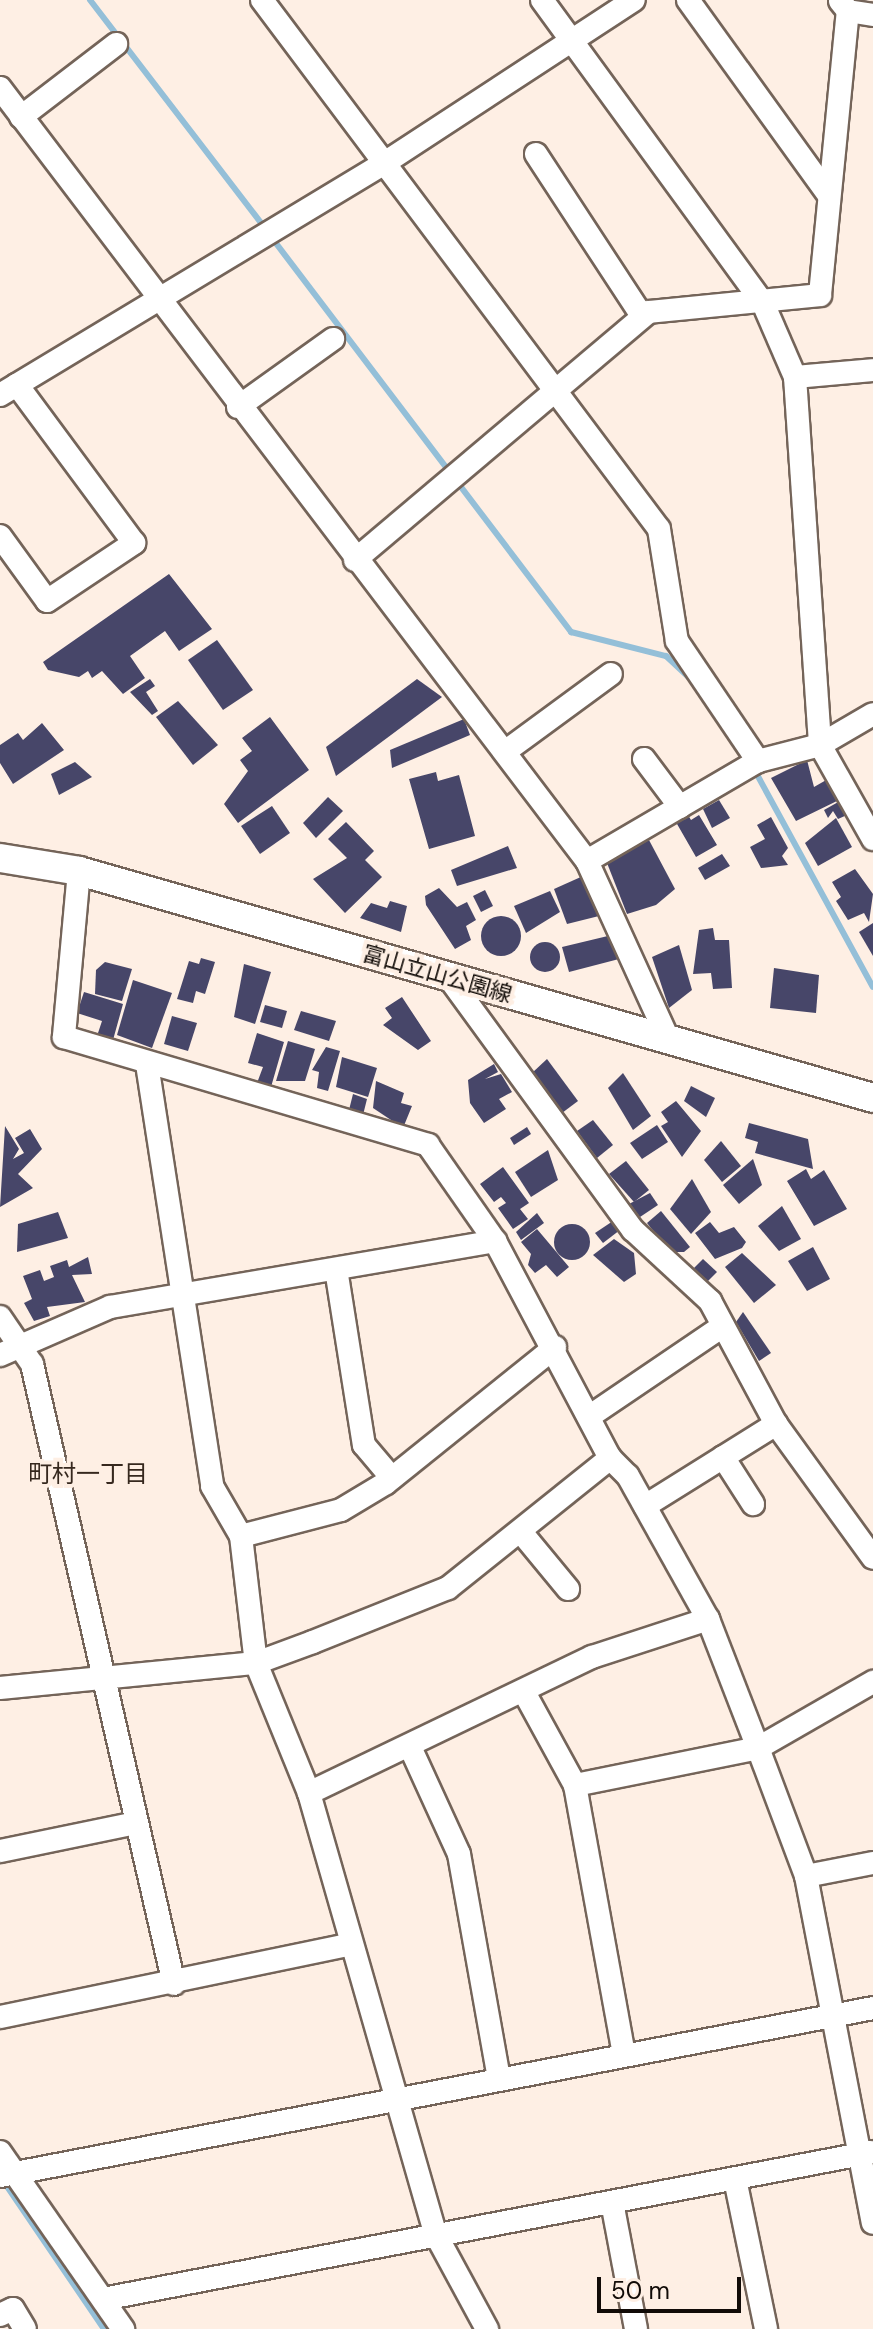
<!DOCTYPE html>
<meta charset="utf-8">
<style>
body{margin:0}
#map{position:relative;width:873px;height:2329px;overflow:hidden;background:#feefe4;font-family:"DM Sans","Noto Sans JP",sans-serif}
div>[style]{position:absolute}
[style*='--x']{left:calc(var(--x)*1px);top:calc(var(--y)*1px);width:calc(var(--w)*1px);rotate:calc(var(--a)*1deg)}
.stream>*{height:6px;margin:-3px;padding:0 3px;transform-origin:3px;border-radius:3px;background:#94bfd8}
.building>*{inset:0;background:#474669}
.round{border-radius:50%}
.roads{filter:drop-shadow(2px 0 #746459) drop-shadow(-2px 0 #746459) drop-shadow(0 2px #746459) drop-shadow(0 -2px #746459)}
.minor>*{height:22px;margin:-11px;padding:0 11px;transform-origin:11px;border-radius:11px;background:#fff}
.major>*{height:28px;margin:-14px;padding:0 14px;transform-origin:14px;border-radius:14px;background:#fff}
span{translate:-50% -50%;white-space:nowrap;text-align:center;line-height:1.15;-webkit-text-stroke:8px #feefe4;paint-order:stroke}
.street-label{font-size:22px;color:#110b07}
.neighbourhood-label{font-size:24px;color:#36281e}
.scale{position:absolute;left:597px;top:2277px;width:144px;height:36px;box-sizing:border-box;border:4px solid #110b07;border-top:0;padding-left:10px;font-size:24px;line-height:28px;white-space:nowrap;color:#110b07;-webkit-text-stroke:6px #feefe4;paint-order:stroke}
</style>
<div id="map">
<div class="stream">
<i style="--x:90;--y:0;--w:289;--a:52.5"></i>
<i style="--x:272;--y:238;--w:495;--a:52.8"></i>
<i style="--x:571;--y:632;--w:98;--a:14.2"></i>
<i style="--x:666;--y:656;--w:33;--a:43"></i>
<i style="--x:754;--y:769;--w:248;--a:61.4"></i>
<i style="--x:2;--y:2179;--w:181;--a:55.8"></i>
</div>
<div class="building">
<i style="clip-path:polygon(169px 574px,212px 629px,179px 651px,165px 631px,130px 656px,145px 678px,123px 694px,102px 671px,92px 678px,88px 671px,79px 677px,48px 670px,43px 662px)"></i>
<i style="clip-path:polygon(217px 640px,253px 690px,223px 710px,188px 660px)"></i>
<i style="clip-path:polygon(150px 679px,155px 686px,146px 692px,158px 711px,152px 715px,130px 692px)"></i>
<i style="clip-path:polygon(417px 679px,442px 697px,336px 776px,326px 747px)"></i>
<i style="clip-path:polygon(178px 701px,218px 745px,193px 765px,156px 717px)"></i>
<i style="clip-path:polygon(270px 717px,309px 770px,238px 823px,224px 804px,248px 771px,240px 760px,252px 751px,242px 738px)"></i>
<i style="clip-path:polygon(464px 719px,470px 735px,392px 768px,390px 750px)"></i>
<i style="clip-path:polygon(42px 723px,64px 750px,13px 784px,0 763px,0 745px,18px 733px,23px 740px)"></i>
<i style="clip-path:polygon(807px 760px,814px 787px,828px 779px,839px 800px,796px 821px,771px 778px)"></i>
<i style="clip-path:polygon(75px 762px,92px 777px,59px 795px,51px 774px)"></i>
<i style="clip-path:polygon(436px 772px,438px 781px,459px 775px,475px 836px,429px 849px,409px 779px)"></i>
<i style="clip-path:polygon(328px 797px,343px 811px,316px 838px,303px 823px)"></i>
<i style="clip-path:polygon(719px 800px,730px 818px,712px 828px,703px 809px)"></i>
<i style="clip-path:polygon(840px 801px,847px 815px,838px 819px,833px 811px,828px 818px,824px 810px)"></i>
<i style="clip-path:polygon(272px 806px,290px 833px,260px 854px,241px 826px)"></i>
<i style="clip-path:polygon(685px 810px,691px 820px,699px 815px,717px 845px,696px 857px,673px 817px)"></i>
<i style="clip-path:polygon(771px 817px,788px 848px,782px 856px,788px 865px,761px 868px,750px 847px,765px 839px,757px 825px)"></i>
<i style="clip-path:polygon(836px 818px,852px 847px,818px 866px,805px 843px)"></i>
<i style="clip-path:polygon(346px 822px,374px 851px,365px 860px,382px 877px,345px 913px,313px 879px,347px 858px,328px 839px)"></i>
<i style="clip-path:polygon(649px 840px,675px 889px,656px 905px,627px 914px,607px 863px)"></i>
<i style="clip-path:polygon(508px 846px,517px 868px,457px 886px,451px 870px)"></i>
<i style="clip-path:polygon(722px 854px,730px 866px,705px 880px,698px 868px)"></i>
<i style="clip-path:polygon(855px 869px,873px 894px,869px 922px,864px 913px,848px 920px,836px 901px,841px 897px,832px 882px)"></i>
<i style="clip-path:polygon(583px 876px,603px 915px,567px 924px,554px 889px)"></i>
<i style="clip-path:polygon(439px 888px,457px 907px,467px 902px,476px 920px,466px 926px,471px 940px,455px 949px,426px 905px,425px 896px)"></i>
<i style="clip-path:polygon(485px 890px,493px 906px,481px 912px,473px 896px)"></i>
<i style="clip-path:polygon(550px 891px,560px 912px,526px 933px,514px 906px)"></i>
<i style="clip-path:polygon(390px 901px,407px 906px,401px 932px,360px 918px,371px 903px,387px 908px)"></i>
<i class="round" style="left:481px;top:916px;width:40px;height:40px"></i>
<i style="clip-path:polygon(873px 923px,873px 956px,859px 932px)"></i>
<i style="clip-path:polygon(713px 928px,715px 940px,729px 940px,732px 988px,713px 989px,711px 973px,693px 974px,699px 930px)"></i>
<i style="clip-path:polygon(612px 935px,619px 959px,569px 972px,562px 947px)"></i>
<i class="round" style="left:530px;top:942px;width:30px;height:30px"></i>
<i style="clip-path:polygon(679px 945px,692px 990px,669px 1008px,652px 957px)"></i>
<i style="clip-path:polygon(201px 958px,215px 962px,205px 994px,196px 991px,193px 1003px,177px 999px,189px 961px,199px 964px)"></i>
<i style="clip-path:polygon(105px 962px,132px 969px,122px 1001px,95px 994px,96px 970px)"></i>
<i style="clip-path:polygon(244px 964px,271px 972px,255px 1024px,234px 1017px)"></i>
<i style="clip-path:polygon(774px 968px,819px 975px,816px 1013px,770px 1008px)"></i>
<i style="clip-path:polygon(133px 980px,172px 993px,152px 1048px,117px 1035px)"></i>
<i style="clip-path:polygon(84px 992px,123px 1004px,113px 1040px,97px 1036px,102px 1021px,77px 1013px)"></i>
<i style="clip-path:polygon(402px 997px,431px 1041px,418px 1050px,383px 1025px,392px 1018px,385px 1008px)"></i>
<i style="clip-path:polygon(265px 1005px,287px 1011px,282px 1028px,260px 1022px)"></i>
<i style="clip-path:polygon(301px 1011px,336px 1021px,329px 1041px,294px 1030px)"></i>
<i style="clip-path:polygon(172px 1016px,197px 1023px,188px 1051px,164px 1044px)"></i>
<i style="clip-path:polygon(257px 1033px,284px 1042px,271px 1087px,257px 1083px,263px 1067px,248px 1063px)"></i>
<i style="clip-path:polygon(288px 1041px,315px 1049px,305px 1081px,276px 1081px)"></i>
<i style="clip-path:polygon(326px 1047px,340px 1051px,328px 1091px,317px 1088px,319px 1072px,312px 1070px)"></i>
<i style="clip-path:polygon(342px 1057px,377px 1068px,368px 1097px,336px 1087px)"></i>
<i style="clip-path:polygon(547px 1059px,578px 1101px,562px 1113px,532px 1073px)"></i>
<i style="clip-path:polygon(494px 1064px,498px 1072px,485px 1079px,501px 1074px,512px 1092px,499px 1099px,506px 1109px,484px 1123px,470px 1103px,468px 1080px)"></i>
<i style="clip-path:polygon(623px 1073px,651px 1116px,633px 1130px,608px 1088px)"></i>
<i style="clip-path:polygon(376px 1081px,404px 1093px,401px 1103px,412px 1106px,403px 1128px,373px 1108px)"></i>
<i style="clip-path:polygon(691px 1086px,715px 1098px,706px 1117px,684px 1101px)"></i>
<i style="clip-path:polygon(353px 1094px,367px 1099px,363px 1115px,349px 1110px)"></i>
<i style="clip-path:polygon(676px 1101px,701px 1131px,682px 1157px,661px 1126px,668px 1122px,661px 1112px)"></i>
<i style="clip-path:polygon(593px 1120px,613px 1145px,597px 1158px,577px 1131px)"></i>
<i style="clip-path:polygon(749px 1123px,808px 1139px,813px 1169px,755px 1153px,758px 1142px,745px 1138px)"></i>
<i style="clip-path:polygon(657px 1125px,668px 1142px,642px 1159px,630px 1143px)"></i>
<i style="clip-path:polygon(5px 1126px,19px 1149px,13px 1159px,24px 1153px,15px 1138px,30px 1129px,42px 1149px,18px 1174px,33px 1188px,0 1207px)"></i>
<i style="clip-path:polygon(527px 1127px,531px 1134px,514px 1145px,510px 1138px)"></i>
<i style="clip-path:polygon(721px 1141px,741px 1166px,722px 1182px,704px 1160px)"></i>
<i style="clip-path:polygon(548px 1150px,558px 1180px,531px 1197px,515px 1172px)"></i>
<i style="clip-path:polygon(753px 1159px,762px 1185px,739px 1204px,723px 1185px)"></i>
<i style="clip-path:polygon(626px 1161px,649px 1190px,634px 1202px,609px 1174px)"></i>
<i style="clip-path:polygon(503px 1167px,529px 1203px,520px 1209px,528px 1219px,513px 1229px,498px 1208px,506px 1203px,501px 1197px,494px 1202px,480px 1184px)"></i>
<i style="clip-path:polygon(806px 1169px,811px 1179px,824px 1170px,847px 1209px,814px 1226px,787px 1181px)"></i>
<i style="clip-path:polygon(692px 1179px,711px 1212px,691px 1234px,670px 1209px)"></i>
<i style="clip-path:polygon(650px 1193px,658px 1205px,640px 1217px,629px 1204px)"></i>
<i style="clip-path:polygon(782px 1206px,801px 1239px,779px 1251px,758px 1226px)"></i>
<i style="clip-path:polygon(661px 1211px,690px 1247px,684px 1252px,670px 1252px,647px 1223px)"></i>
<i style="clip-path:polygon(58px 1212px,68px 1238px,17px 1252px,18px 1224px)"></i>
<i style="clip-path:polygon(537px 1213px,544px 1223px,521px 1240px,516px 1232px)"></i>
<i style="clip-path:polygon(613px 1221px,620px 1230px,603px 1243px,595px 1233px)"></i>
<i style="clip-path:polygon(710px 1222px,719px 1233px,734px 1227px,746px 1242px,742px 1248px,715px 1259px,695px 1233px)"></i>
<i class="round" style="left:554px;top:1224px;width:36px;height:36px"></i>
<i style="clip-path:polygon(537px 1229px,569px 1267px,557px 1277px,546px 1265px,535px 1273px,528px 1265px,531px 1254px,521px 1242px)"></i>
<i style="clip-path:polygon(614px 1239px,634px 1253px,636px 1274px,624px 1282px,593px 1255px)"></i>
<i style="clip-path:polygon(813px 1247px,830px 1279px,807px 1291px,788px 1261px)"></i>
<i style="clip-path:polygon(742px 1253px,776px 1285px,754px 1303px,725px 1267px)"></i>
<i style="clip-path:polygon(88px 1257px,92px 1274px,72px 1275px,85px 1302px,47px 1307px,50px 1316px,34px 1321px,24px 1303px,32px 1299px,23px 1276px,40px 1270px,44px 1281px,54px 1277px,50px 1266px,67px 1260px,69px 1267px)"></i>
<i style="clip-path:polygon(703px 1259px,717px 1272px,705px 1284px,691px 1271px)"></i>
<i style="clip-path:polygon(743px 1312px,771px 1353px,759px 1361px,736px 1322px)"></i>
</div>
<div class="roads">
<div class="minor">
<i style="--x:262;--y:0;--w:661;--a:53.11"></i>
<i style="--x:659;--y:529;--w:113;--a:80.9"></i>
<i style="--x:677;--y:641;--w:145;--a:56"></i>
<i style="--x:542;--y:0;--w:375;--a:53.9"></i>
<i style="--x:763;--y:303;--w:81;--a:66.6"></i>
<i style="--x:795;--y:377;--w:369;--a:86.1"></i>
<i style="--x:820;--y:745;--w:108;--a:60.6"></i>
<i style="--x:688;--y:0;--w:238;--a:54.2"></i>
<i style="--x:840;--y:1;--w:13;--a:51"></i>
<i style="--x:848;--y:11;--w:25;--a:9"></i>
<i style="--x:0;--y:88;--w:971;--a:52.79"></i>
<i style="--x:587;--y:861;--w:196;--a:65.5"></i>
<i style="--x:21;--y:117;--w:120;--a:-37.5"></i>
<i style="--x:536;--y:154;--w:194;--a:56.8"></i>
<i style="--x:795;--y:377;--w:78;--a:-5.1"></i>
<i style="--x:0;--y:395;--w:451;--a:-31.1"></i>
<i style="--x:386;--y:162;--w:296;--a:-33.2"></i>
<i style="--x:238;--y:407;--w:117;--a:-35.6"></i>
<i style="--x:0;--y:536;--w:80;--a:54.1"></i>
<i style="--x:47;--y:601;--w:105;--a:-33.7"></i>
<i style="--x:134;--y:543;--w:197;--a:-126.5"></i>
<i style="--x:355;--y:560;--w:384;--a:-40.2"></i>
<i style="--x:648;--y:312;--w:173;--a:-5.6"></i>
<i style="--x:820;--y:295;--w:285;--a:-84.4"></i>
<i style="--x:506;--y:751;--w:130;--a:-36.3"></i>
<i style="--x:644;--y:759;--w:60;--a:53.1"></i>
<i style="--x:587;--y:861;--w:198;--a:-30.3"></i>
<i style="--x:758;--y:761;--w:64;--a:-14.5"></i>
<i style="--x:820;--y:745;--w:61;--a:-30.3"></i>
<i style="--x:79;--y:871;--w:167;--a:95.2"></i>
<i style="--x:64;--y:1037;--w:380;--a:16.5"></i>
<i style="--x:428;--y:1145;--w:117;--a:55.1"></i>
<i style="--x:495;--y:1241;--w:246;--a:62.1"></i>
<i style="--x:610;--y:1458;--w:25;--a:45"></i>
<i style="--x:628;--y:1476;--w:164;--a:60.8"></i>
<i style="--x:708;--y:1619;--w:138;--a:68.8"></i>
<i style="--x:758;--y:1748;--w:137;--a:69.4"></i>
<i style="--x:806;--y:1876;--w:353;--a:79.1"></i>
<i style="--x:449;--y:978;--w:312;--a:53.9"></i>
<i style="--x:633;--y:1230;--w:105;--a:42.7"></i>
<i style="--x:710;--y:1301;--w:140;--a:61.8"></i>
<i style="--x:776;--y:1424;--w:165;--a:54.1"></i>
<i style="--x:147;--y:1064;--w:427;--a:81.2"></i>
<i style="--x:212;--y:1486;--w:58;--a:59.9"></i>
<i style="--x:241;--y:1536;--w:128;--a:83.3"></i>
<i style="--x:256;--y:1663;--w:140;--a:67.8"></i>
<i style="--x:309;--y:1793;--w:460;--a:74"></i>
<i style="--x:436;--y:2235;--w:107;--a:61.5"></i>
<i style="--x:336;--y:1269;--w:178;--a:81"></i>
<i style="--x:364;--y:1445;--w:43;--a:49.7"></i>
<i style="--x:0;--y:1317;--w:57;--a:55.8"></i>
<i style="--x:32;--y:1364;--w:636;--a:77.1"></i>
<i style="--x:0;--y:1355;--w:120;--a:-23.6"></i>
<i style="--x:110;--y:1307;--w:391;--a:-9.7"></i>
<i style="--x:593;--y:1414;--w:157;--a:-34.1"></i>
<i style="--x:723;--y:1457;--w:56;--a:57.4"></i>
<i style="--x:645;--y:1506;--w:155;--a:-32"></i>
<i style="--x:521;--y:1532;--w:74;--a:50.5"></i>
<i style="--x:241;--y:1536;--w:103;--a:-14.6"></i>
<i style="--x:341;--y:1510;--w:52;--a:-31"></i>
<i style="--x:386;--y:1483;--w:217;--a:-38.8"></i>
<i style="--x:0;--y:1688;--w:257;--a:-5.6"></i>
<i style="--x:256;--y:1663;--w:61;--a:-20.2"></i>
<i style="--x:313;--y:1642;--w:145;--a:-21.8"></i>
<i style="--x:448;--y:1588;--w:208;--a:-38.7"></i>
<i style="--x:524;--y:1692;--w:106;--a:61.3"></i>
<i style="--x:575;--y:1785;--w:274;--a:79.7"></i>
<i style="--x:411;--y:1749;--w:115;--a:65.4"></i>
<i style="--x:459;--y:1854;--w:229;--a:79.9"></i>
<i style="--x:575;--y:1785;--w:187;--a:-11.4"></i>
<i style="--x:758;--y:1748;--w:133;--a:-29.9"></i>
<i style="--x:309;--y:1793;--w:314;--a:-25.7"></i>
<i style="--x:592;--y:1657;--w:122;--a:-18.1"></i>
<i style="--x:0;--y:1851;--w:139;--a:-11.6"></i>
<i style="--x:806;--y:1876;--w:68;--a:-11"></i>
<i style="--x:0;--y:2017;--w:355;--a:-11.7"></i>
<i style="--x:0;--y:2152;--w:216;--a:55.2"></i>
<i style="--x:0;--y:2176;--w:889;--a:-10.89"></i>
<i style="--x:735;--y:2179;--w:153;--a:78.3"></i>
<i style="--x:612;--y:2202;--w:129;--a:79.3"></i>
<i style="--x:103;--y:2299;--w:783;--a:-10.82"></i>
<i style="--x:0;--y:2315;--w:14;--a:-25"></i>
<i style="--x:13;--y:2309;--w:23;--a:59"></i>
</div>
<div class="major">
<i style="--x:0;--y:858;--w:80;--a:9.3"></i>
<i style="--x:79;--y:871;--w:826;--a:15.95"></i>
</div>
</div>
<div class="street-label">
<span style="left:437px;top:974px;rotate:16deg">富山立山公園線</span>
</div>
<div class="neighbourhood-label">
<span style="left:88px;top:1474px">町村一丁目</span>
</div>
<div class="scale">50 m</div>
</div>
